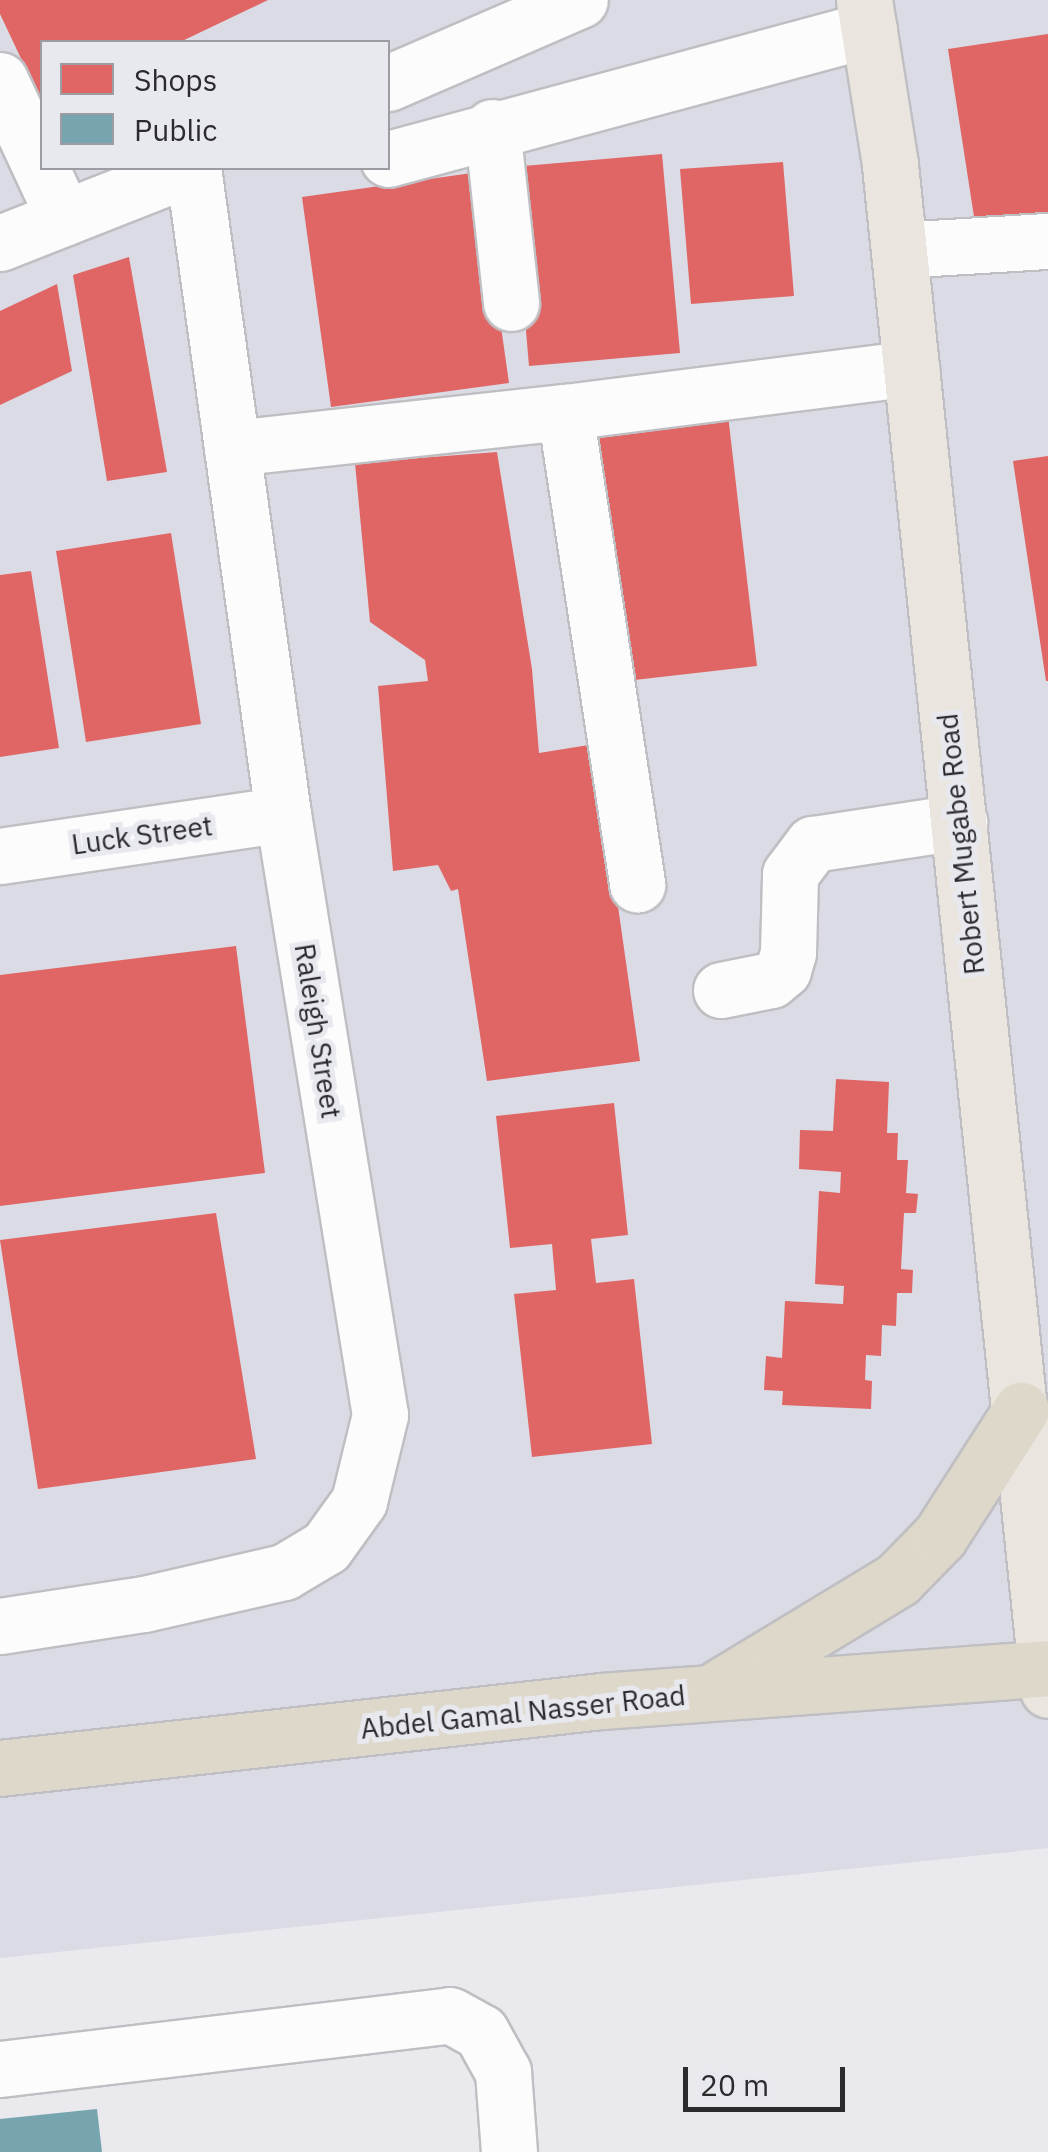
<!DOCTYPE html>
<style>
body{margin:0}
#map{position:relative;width:1048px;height:2152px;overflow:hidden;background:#e9e9ee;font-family:"IBM Plex Sans",sans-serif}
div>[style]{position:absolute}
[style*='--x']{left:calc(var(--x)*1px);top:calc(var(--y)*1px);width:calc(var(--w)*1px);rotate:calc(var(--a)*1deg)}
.built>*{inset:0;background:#dadbe4}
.shops>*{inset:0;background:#e06666}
.public>*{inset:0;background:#76a5af}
.roads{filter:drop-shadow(2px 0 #bfbfc3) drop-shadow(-2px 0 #bfbfc3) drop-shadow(0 2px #bfbfc3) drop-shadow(0 -2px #bfbfc3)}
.minor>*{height:55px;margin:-27.5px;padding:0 27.5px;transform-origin:27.5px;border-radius:27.5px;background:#fcfcfc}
.major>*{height:55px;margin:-27.5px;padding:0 27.5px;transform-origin:27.5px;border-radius:27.5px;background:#eae6df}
.highway>*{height:55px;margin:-27.5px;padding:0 27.5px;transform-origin:27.5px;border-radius:27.5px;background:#ded8ca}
span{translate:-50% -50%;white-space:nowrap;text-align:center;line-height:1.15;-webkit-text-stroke:10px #e8e8ef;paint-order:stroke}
.street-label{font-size:28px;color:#2b2b2e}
.legend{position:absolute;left:40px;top:40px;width:350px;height:130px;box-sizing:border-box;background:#e8e8ef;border:2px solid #9c9ca2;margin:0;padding:12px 18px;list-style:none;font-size:30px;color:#2b2b2e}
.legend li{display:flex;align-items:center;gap:20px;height:50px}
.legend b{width:50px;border:2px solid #9c9ca2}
.scale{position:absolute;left:683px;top:2067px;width:162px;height:45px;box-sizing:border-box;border:5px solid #2b2b2e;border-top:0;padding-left:12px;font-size:30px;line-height:35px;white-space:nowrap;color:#2b2b2e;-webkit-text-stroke:8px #e8e8ef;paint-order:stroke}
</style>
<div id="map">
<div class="built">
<i style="clip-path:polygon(evenodd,0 0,1048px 0,1048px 1848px,0 1958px,0 0,42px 42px,388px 42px,388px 168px,42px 168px,42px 42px)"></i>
</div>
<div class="shops">
<i style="clip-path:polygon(0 0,268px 0,180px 42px,42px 42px,42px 103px,0 14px)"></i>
<i style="clip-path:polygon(1048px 34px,1048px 225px,977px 236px,948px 49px)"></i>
<i style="clip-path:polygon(662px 154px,680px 353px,529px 366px,512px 167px)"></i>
<i style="clip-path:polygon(783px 162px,794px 296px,691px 304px,680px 169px)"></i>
<i style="clip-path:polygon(479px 172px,509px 383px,331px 407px,302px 197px)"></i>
<i style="clip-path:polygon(129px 257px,167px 472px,107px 481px,73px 275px)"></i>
<i style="clip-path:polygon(57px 284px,72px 371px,0 405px,0 311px)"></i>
<i style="clip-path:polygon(728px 415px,757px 666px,617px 682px,587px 431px)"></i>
<i style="clip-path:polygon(497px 452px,532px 669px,539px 753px,595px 744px,640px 1061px,487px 1081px,458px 889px,451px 891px,438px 865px,393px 871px,378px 686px,428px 681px,425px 660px,370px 622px,355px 463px)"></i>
<i style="clip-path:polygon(1048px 456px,1048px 681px,1046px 681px,1013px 461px)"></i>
<i style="clip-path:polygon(171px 533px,201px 724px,86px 742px,56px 551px)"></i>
<i style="clip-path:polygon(31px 571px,59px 748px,0 757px,0 575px)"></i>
<i style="clip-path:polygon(236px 946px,265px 1173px,0 1206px,0 975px)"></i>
<i style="clip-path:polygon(836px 1079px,889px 1082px,887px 1133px,898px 1133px,897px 1160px,908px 1160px,906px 1193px,918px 1194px,916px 1213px,904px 1213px,901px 1269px,913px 1270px,912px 1293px,897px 1293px,896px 1326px,882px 1325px,881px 1356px,866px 1355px,865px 1380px,872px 1381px,871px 1409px,782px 1405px,783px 1391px,764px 1390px,766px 1356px,782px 1358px,785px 1301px,843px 1304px,844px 1286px,815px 1284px,819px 1191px,840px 1193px,841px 1172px,799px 1169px,800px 1130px,833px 1131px)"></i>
<i style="clip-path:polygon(614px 1103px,628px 1235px,591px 1239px,596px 1283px,634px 1279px,652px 1444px,532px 1457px,514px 1294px,556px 1290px,552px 1244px,510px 1248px,496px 1116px)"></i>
<i style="clip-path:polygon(216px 1213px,256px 1459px,38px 1489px,0 1240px)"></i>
</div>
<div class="public">
<i style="clip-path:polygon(97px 2109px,102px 2152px,0 2152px,0 2119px)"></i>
</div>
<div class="roads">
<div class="minor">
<i style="--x:0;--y:80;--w:152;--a:65.1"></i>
<i style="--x:388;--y:83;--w:209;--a:-23.4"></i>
<i style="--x:492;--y:127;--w:177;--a:83.8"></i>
<i style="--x:388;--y:159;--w:498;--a:-15.1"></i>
<i style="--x:0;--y:243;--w:204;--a:-21.5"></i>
<i style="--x:899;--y:250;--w:149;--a:-3.5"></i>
<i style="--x:565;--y:412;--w:478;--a:81.3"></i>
<i style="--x:232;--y:448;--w:335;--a:-6.2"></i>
<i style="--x:565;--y:412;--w:349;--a:-7.2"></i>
<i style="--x:0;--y:856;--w:286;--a:-8.4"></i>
<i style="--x:721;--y:990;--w:51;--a:-11.3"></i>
<i style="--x:771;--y:980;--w:16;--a:-40"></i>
<i style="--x:783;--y:970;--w:18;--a:-74"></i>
<i style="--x:788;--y:953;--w:79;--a:-88.5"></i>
<i style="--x:790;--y:874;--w:38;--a:-53"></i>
<i style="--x:813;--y:844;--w:148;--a:-8.6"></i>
<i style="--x:0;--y:1626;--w:146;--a:-8.7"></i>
<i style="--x:144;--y:1604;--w:144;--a:-12.9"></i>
<i style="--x:284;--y:1572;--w:49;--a:-30.8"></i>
<i style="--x:326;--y:1547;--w:57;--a:-54.3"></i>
<i style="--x:359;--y:1501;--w:89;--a:-76.3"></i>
<i style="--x:380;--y:1415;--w:609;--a:-99.17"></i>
<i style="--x:283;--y:814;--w:652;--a:-97.93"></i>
<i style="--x:0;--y:2069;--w:453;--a:-6.8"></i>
<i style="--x:450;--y:2015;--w:35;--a:29"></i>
<i style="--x:481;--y:2032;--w:46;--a:61.2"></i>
<i style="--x:503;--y:2072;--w:80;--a:85.7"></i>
</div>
<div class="major">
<i style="--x:864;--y:0;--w:167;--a:81"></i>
<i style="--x:890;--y:165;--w:1533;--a:84.08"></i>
</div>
<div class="highway">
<i style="--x:720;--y:1687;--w:208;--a:-31.2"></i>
<i style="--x:898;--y:1579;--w:60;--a:-45.7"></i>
<i style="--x:940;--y:1536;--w:150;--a:-57.3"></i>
<i style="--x:0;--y:1768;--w:606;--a:-6.35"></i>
<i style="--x:602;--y:1701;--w:447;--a:-4.2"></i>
</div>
</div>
<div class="street-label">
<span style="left:142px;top:835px;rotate:-8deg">Luck Street</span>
<span style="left:961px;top:844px;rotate:-96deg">Robert Mugabe Road</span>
<span style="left:318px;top:1031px;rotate:81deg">Raleigh Street</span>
<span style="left:523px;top:1712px;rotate:-6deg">Abdel Gamal Nasser Road</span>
</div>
<ul class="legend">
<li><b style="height:28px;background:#e06666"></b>Shops</li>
<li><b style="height:28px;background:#76a5af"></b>Public</li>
</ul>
<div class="scale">20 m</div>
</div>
